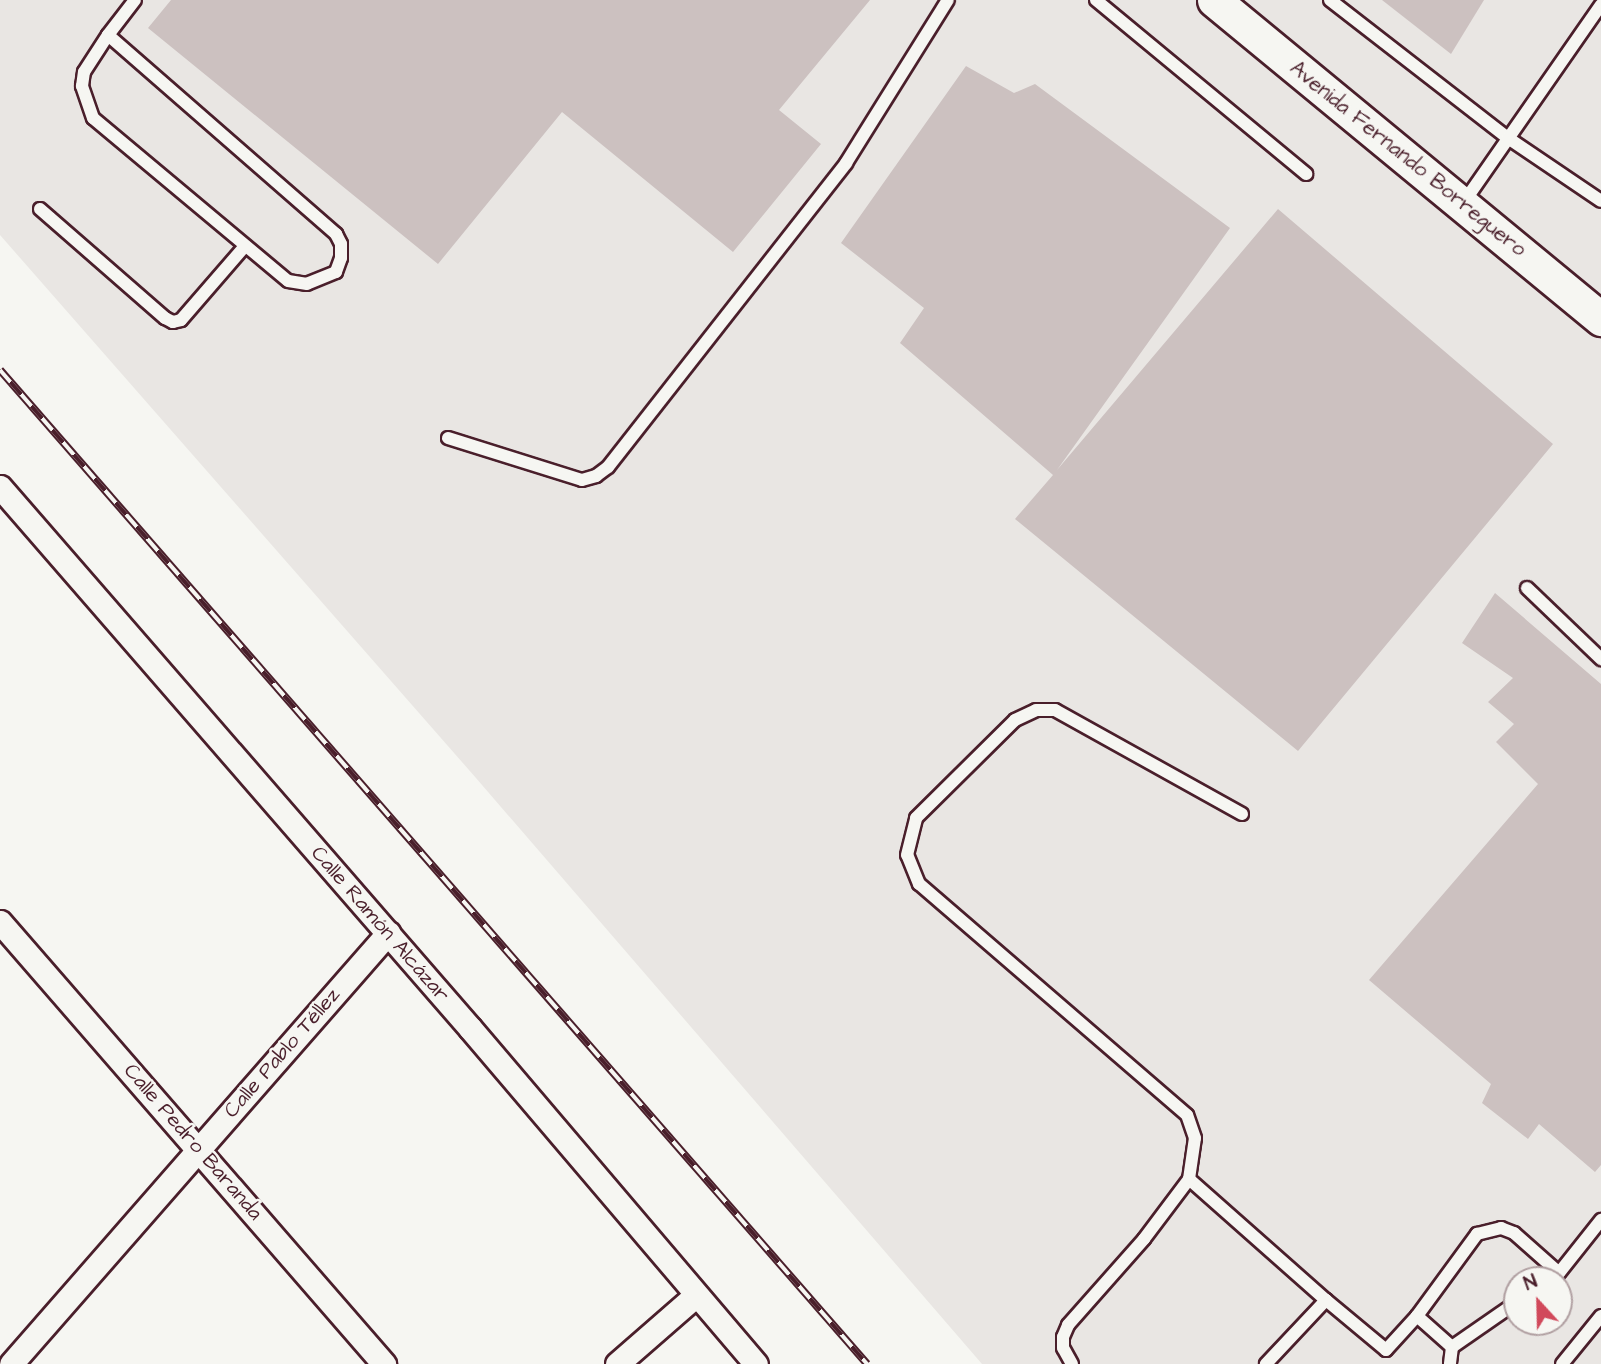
<!DOCTYPE html>
<meta charset="utf-8">
<style>
body{margin:0}
#map{position:relative;width:1601px;height:1364px;overflow:hidden;background:#f6f6f2;font-family:"Architects Daughter",sans-serif}
div>[style]{position:absolute}
[style*='--x']{left:calc(var(--x)*1px);top:calc(var(--y)*1px);width:calc(var(--w)*1px);rotate:calc(var(--a)*1deg)}
.built>*{inset:0;background:#e9e6e3}
.building>*{inset:0;background:#ccc1c0}
.roads{filter:drop-shadow(2px 0 #4a1f2b) drop-shadow(-2px 0 #4a1f2b) drop-shadow(0 2px #4a1f2b) drop-shadow(0 -2px #4a1f2b)}
.service>*{height:12px;margin:-6px;padding:0 6px;transform-origin:6px;border-radius:6px;background:#f6f6f2}
.minor>*{height:23px;margin:-11.5px;padding:0 11.5px;transform-origin:11.5px;border-radius:11.5px;background:#f6f6f2}
.secondary>*{height:33px;margin:-16.5px;padding:0 16.5px;transform-origin:16.5px;border-radius:16.5px;background:#f6f6f2}
.rail>*{height:8px;margin-top:-4px;transform-origin:0;background:repeating-linear-gradient(90deg,#f6f6f2 0 16px,#4a1f2b 0 32px);box-sizing:border-box;border-block:2px solid #4a1f2b}
span{translate:-50% -50%;white-space:nowrap;text-align:center;line-height:1.15;-webkit-text-stroke:5px #f6f6f2;paint-order:stroke}
.street-label{font-size:21px;color:#4a1f2b}
.north{position:absolute;left:1503px;top:1266px;width:70px;height:70px;box-sizing:border-box;background:#f6f6f2;border:2px solid #b1a0a2;border-radius:50%;rotate:338deg;font-size:19px;font-weight:700;line-height:28px;text-align:center;color:#4a1f2b}
.north::after{content:'';display:block;margin:auto;width:24px;height:32px;background:#d1495b;clip-path:polygon(50% 0,100% 100%,50% 72%,0 100%)}
</style>
<div id="map">
<div class="built">
<i style="clip-path:polygon(evenodd,0 0,1601px 0,1601px 1364px,982px 1364px,476px 778px,0 235px,0 0,1517px 1280px,1559px 1280px,1559px 1322px,1517px 1322px,1517px 1280px)"></i>
</div>
<div class="building">
<i style="clip-path:polygon(171px 0,870px 0,779px 110px,821px 144px,733px 252px,562px 112px,438px 264px,148px 28px)"></i>
<i style="clip-path:polygon(1382px 0,1484px 0,1451px 54px)"></i>
<i style="clip-path:polygon(966px 66px,1014px 93px,1035px 84px,1230px 228px,1057px 470px,1278px 209px,1553px 444px,1298px 751px,1015px 519px,1053px 475px,900px 343px,924px 308px,841px 243px)"></i>
<i style="clip-path:polygon(1495px 593px,1601px 684px,1601px 1165px,1595px 1172px,1539px 1124px,1528px 1139px,1482px 1103px,1491px 1084px,1369px 980px,1538px 784px,1496px 742px,1514px 724px,1488px 702px,1513px 678px,1462px 643px)"></i>
</div>
<div class="roads">
<div class="service">
<i style="--x:1096;--y:0;--w:273;--a:39.6"></i>
<i style="--x:1330;--y:0;--w:225;--a:37.8"></i>
<i style="--x:1508;--y:138;--w:112;--a:34.1"></i>
<i style="--x:108;--y:35;--w:303;--a:41.1"></i>
<i style="--x:336;--y:234;--w:11;--a:63"></i>
<i style="--x:341;--y:244;--w:14;--a:90"></i>
<i style="--x:341;--y:258;--w:15;--a:110"></i>
<i style="--x:336;--y:272;--w:31;--a:158"></i>
<i style="--x:307;--y:284;--w:19;--a:-171"></i>
<i style="--x:288;--y:281;--w:254;--a:-140.1"></i>
<i style="--x:93;--y:118;--w:34;--a:-109"></i>
<i style="--x:82;--y:86;--w:14;--a:-82"></i>
<i style="--x:84;--y:72;--w:44;--a:-57"></i>
<i style="--x:108;--y:35;--w:44;--a:-52.4"></i>
<i style="--x:1464;--y:202;--w:240;--a:-55.2"></i>
<i style="--x:40;--y:209;--w:166;--a:41.1"></i>
<i style="--x:165;--y:318;--w:9;--a:27"></i>
<i style="--x:173;--y:322;--w:8;--a:-14"></i>
<i style="--x:181;--y:320;--w:98;--a:-49.1"></i>
<i style="--x:448;--y:438;--w:140;--a:17.4"></i>
<i style="--x:582;--y:480;--w:15;--a:-16"></i>
<i style="--x:596;--y:476;--w:15;--a:-37"></i>
<i style="--x:608;--y:467;--w:386;--a:-51.9"></i>
<i style="--x:846;--y:163;--w:192;--a:-58"></i>
<i style="--x:1527;--y:588;--w:103;--a:43.8"></i>
<i style="--x:1189;--y:1179;--w:41;--a:-81.7"></i>
<i style="--x:1195;--y:1138;--w:24;--a:-109"></i>
<i style="--x:1187;--y:1115;--w:354;--a:-139.2"></i>
<i style="--x:919;--y:884;--w:31;--a:-112"></i>
<i style="--x:907;--y:855;--w:38;--a:-76"></i>
<i style="--x:916;--y:818;--w:139;--a:-44.7"></i>
<i style="--x:1015;--y:720;--w:23;--a:-25"></i>
<i style="--x:1036;--y:710;--w:19;--a:0"></i>
<i style="--x:1055;--y:710;--w:214;--a:29.1"></i>
<i style="--x:1326;--y:1300;--w:78;--a:39.8"></i>
<i style="--x:1386;--y:1350;--w:46;--a:-47.6"></i>
<i style="--x:1417;--y:1316;--w:102;--a:-53.8"></i>
<i style="--x:1477;--y:1234;--w:25;--a:-14"></i>
<i style="--x:1501;--y:1228;--w:14;--a:21"></i>
<i style="--x:1514;--y:1233;--w:60;--a:41.6"></i>
<i style="--x:1559;--y:1273;--w:68;--a:-51.6"></i>
<i style="--x:1417;--y:1316;--w:47;--a:41.5"></i>
<i style="--x:1452;--y:1347;--w:17;--a:97"></i>
<i style="--x:1452;--y:1347;--w:79;--a:-34.7"></i>
<i style="--x:1072;--y:1364;--w:18;--a:-119"></i>
<i style="--x:1063;--y:1348;--w:11;--a:-90"></i>
<i style="--x:1063;--y:1337;--w:13;--a:-67"></i>
<i style="--x:1068;--y:1325;--w:115;--a:-48.5"></i>
<i style="--x:1144;--y:1239;--w:75;--a:-53.1"></i>
<i style="--x:1189;--y:1179;--w:183;--a:41.5"></i>
<i style="--x:1326;--y:1300;--w:88;--a:133.2"></i>
<i style="--x:1562;--y:1364;--w:62;--a:-50.9"></i>
</div>
<div class="minor">
<i style="--x:0;--y:487;--w:717;--a:49.02"></i>
<i style="--x:470;--y:1028;--w:441;--a:49.6"></i>
<i style="--x:0;--y:922;--w:586;--a:49.02"></i>
<i style="--x:11;--y:1364;--w:573;--a:-48.82"></i>
<i style="--x:617;--y:1364;--w:105;--a:-41.1"></i>
</div>
<div class="secondary">
<i style="--x:1214;--y:0;--w:502;--a:39.5"></i>
</div>
</div>
<div class="rail">
<i style="--x:0;--y:370;--w:1319;--a:48.9"></i>
</div>
<div class="street-label">
<span style="left:1408px;top:159px;rotate:39deg">Avenida Fernando Borreguero</span>
<span style="left:380px;top:924px;rotate:49deg">Calle Ramón Alcázar</span>
<span style="left:282px;top:1053px;rotate:-49deg">Calle Pablo Téllez</span>
<span style="left:193px;top:1142px;rotate:49deg">Calle Pedro Baranda</span>
</div>
<div class="north">N</div>
</div>
